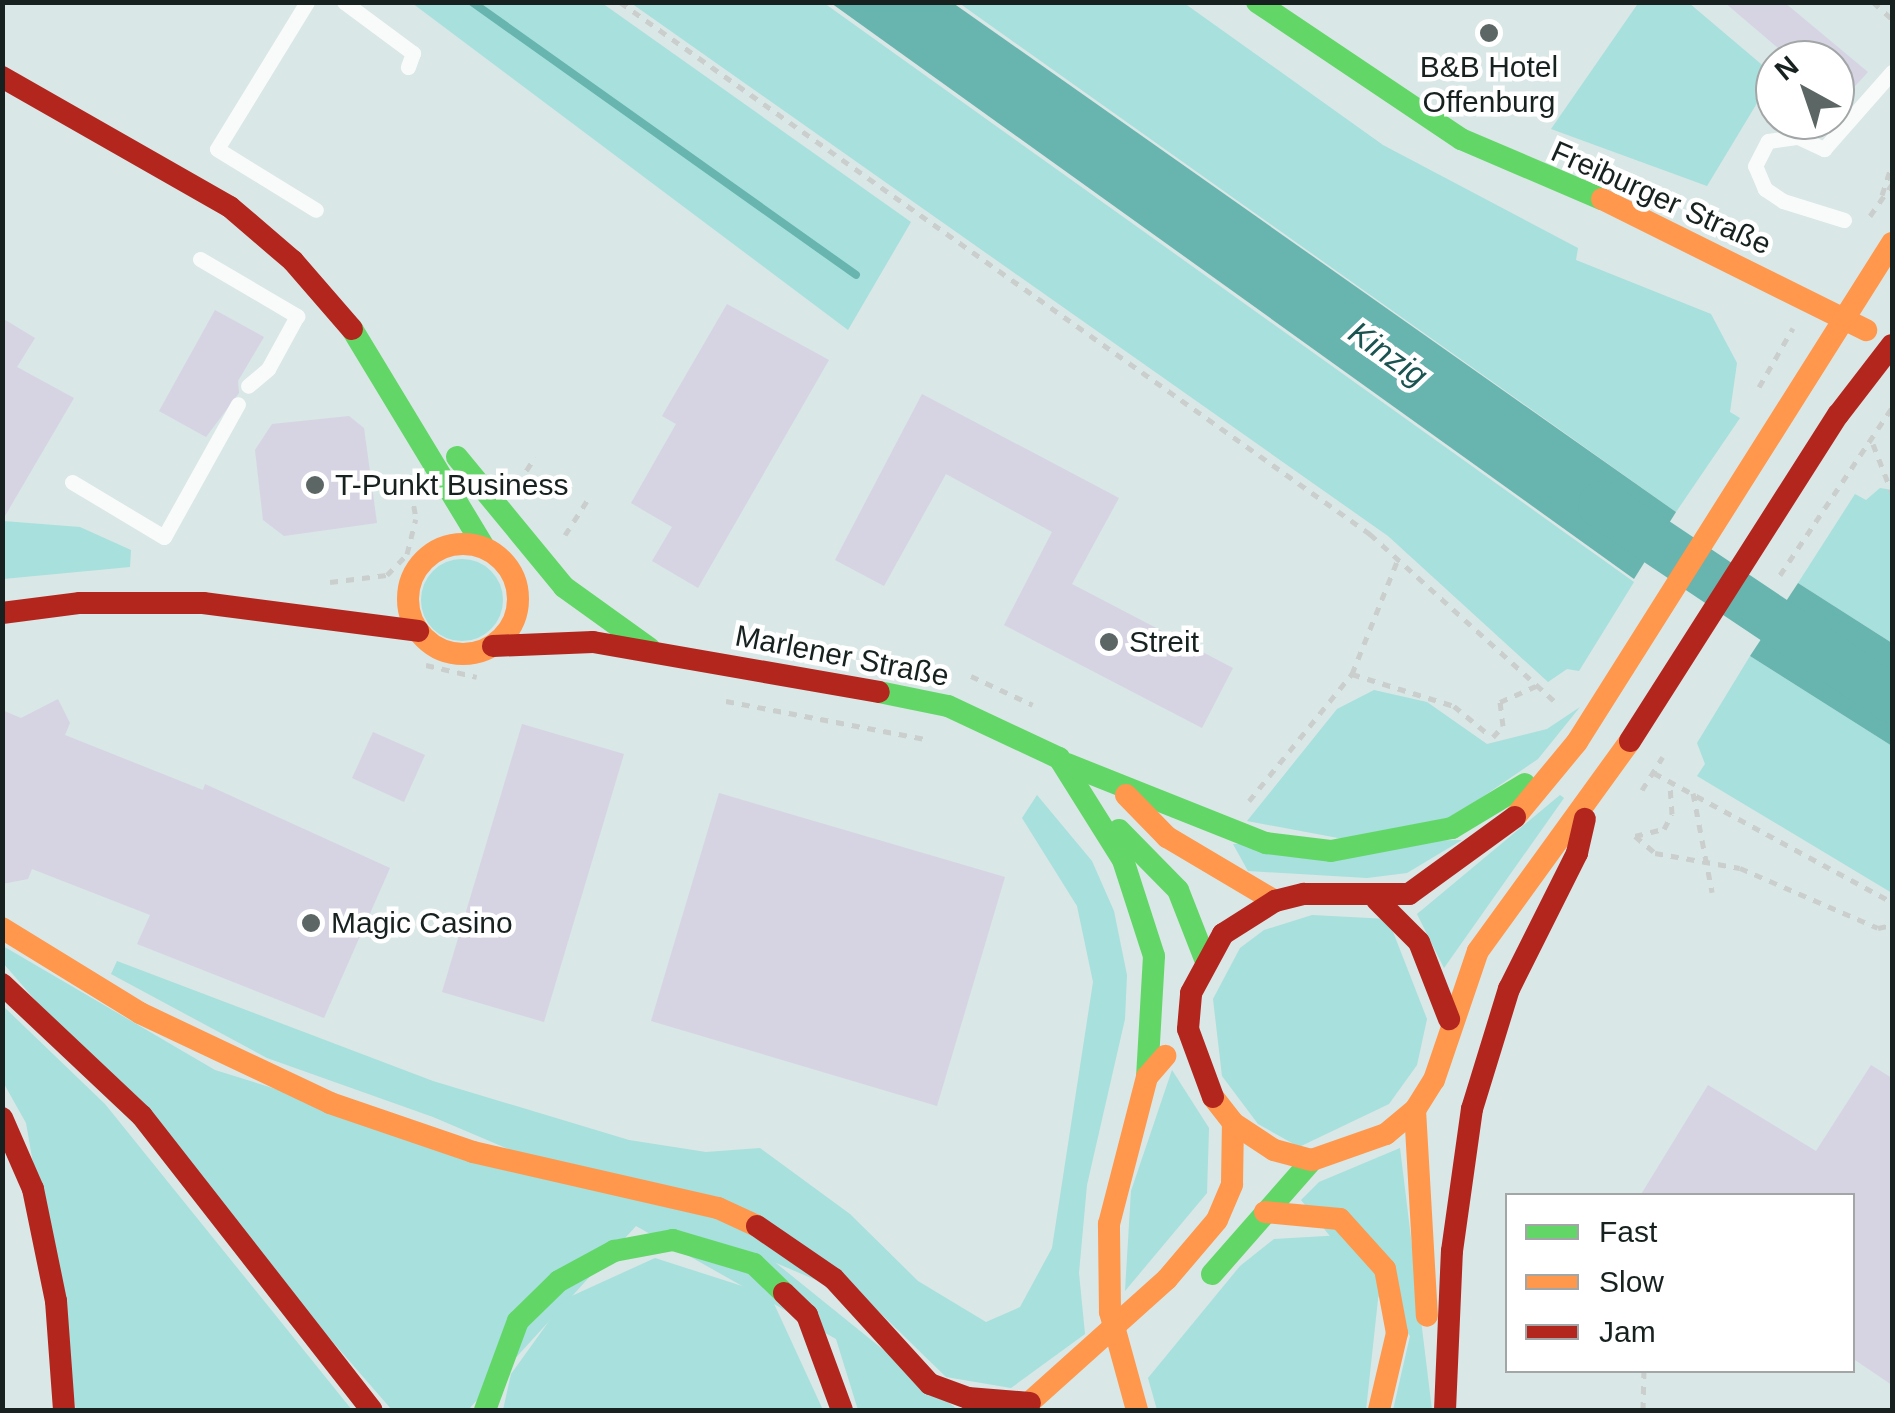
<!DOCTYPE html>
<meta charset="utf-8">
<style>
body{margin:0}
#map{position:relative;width:1895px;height:1413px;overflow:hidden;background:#d9e7e6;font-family:Helvetica,sans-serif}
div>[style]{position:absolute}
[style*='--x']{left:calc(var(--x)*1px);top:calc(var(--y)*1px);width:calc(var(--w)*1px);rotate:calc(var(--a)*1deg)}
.green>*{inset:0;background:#a7e0dc}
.round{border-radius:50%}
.water>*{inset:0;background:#68b4af}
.stream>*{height:8px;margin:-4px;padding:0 4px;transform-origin:4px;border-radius:4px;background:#68b4af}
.river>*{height:48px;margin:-24px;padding:0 24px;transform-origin:24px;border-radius:24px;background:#68b4af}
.building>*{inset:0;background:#d6d4e3}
.path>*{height:5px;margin-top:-2.5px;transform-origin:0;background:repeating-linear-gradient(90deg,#cacecd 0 8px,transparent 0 16px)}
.lane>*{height:15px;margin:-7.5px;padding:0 7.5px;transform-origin:7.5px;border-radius:7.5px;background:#f9fbfb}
.fast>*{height:22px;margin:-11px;padding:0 11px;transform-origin:11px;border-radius:11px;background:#63d668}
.slow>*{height:22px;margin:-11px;padding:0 11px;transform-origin:11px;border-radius:11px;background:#ff974d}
.slow>.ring{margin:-11px;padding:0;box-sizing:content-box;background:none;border:22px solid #ff974d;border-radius:50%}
.jam>*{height:22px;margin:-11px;padding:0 11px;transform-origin:11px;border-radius:11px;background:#b3261e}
.dots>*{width:28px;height:28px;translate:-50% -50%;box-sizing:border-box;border:5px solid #fff;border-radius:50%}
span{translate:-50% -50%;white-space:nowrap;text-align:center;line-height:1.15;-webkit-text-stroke:9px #fff;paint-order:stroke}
.poi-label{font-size:30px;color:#172120}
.left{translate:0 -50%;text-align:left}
.street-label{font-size:30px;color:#172120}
.water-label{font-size:32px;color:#1a5350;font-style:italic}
.frame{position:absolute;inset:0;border:5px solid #172120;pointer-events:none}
.legend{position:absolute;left:1505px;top:1193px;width:350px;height:180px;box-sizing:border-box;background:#fff;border:2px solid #a2a6a6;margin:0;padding:12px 18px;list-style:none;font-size:30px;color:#172120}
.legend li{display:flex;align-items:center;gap:20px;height:50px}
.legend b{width:50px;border:2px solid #a2a6a6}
.north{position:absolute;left:1755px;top:40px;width:100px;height:100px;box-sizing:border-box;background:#fff;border:2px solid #a2a6a6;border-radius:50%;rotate:320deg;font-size:28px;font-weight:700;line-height:40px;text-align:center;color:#172120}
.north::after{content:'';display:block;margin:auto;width:35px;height:45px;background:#5b6665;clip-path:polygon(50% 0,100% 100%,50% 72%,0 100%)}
</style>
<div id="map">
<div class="green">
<i style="clip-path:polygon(1639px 2px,1689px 3px,1774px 75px,1707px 186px,1551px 129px)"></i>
<i style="clip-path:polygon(412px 3px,602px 3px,911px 222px,848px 330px)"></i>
<i style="clip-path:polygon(631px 3px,824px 3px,1634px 582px,1579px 671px,1567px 669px,1548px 682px,1388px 536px)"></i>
<i style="clip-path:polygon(959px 3px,1184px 3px,1383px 145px,1578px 248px,1576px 260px,1711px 314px,1737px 363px,1730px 412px,1740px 418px,1676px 512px)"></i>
<i style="clip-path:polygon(1880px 488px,1892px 490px,1892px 643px,1798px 583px,1855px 494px,1866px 500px)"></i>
<i style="clip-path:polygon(3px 521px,80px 527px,131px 550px,130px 567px,3px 579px)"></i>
<i class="round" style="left:421px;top:559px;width:82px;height:82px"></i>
<i style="clip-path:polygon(1750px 656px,1892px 746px,1892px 893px,1697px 776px,1705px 764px,1697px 743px)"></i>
<i style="clip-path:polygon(1374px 690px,1427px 702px,1487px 744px,1547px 729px,1580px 707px,1538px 759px,1447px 821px,1349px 840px,1247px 821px,1337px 709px)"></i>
<i style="clip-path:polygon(1037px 795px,1092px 861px,1114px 911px,1127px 975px,1125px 1019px,1087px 1185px,1079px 1273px,1085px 1334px,1011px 1388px,946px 1377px,870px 1303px,433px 1117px,267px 1058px,111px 974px,117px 961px,433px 1081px,629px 1140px,706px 1152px,760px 1148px,850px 1214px,918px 1281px,986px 1322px,1020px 1307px,1052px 1248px,1093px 982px,1077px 906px,1022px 818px)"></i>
<i style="clip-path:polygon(1560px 795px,1564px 798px,1444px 968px,1417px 914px)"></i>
<i style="clip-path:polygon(1462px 840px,1407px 873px,1367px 878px,1248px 871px,1233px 844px)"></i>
<i style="clip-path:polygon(1312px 915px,1388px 919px,1427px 1019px,1417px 1065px,1389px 1104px,1299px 1147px,1258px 1124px,1222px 1076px,1213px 999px,1240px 948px,1264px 930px)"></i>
<i style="clip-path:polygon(3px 946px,215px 1070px,740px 1234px,958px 1410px,858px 1410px,836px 1339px,636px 1226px,468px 1410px,392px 1410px,3px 963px)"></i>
<i style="clip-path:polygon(2px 1005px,105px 1104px,352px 1410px,76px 1410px,26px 1123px,3px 1082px)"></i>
<i style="clip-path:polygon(1172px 1070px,1209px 1128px,1207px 1193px,1125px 1291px,1131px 1191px)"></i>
<i style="clip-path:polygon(1400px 1148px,1432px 1410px,1393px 1410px,1410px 1336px,1301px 1200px,1319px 1182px)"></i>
<i style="clip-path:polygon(1343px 1235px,1379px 1290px,1366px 1410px,1157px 1410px,1148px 1378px,1240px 1266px,1274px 1239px)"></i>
<i style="clip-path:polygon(655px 1258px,770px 1295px,823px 1410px,503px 1410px,511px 1374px,565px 1299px)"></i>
</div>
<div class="water">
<i style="clip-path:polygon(831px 3px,953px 3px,1676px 512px,1634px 579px)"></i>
<i style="clip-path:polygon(1798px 583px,1892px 643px,1892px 746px,1750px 656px)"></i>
</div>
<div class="stream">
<i style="--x:472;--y:2;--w:471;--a:35.4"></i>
</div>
<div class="river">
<i style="--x:1602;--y:505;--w:349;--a:33.8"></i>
</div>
<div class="building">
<i style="clip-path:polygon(1724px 2px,1784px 2px,1868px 72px,1835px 108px,1835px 60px,1792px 60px)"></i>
<i style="clip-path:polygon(727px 304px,829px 360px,698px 588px,652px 561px,672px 527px,631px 503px,676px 424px,662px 416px)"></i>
<i style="clip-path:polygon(215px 310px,264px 337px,238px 381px,239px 393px,206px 437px,159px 411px)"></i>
<i style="clip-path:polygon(2px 318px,35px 338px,17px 367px,74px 398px,2px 521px)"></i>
<i style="clip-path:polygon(922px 394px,1119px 498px,1072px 584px,1233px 668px,1202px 728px,1004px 625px,1052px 532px,946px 474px,884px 586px,835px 560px)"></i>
<i style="clip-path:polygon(349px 416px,364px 428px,377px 523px,284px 536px,263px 520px,255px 450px,272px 424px)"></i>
<i style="clip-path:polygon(58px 699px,70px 723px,65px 735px,203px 790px,205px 784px,390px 868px,324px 1018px,137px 944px,150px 915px,32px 869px,28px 879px,2px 884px,2px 710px,21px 718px)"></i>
<i style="clip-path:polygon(522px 724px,624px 754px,544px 1022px,442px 992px)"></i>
<i style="clip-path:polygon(373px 732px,425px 755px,404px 802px,352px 778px)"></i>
<i style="clip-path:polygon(719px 793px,1005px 877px,937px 1106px,651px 1021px)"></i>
<i style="clip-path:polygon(1871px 1065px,1892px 1078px,1892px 1385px,1852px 1358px,1852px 1196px,1640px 1196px,1708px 1085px,1816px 1151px)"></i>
</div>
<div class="path">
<i style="--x:620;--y:2;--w:920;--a:35.35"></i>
<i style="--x:1370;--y:534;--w:256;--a:42.2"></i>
<i style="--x:1873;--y:2;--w:25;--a:42"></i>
<i style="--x:1784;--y:3;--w:1;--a:-45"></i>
<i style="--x:1882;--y:195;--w:32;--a:-72"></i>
<i style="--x:1870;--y:216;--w:39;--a:-55"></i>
<i style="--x:1759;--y:387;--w:68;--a:-60"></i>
<i style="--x:1873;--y:444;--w:53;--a:68.8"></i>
<i style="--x:518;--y:484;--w:32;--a:-58"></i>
<i style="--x:411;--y:490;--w:29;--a:80"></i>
<i style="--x:565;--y:535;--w:46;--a:-57.3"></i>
<i style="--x:1780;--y:575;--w:201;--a:-56.2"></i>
<i style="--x:330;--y:582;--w:57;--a:-7"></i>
<i style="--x:387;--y:575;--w:29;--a:-46"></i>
<i style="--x:407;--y:554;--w:36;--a:-76"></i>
<i style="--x:426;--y:665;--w:52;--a:13.2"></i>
<i style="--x:1352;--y:674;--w:107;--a:17.4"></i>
<i style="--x:1454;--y:706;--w:44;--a:39.5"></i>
<i style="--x:971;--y:676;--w:68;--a:25.1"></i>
<i style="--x:726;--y:701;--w:204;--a:10.8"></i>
<i style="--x:1493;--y:737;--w:15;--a:-48"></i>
<i style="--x:1503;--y:726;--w:24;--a:-97"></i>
<i style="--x:1500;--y:702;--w:39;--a:-24"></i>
<i style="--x:1654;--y:773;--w:271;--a:28.5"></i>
<i style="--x:1642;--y:790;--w:39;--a:-58"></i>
<i style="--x:1693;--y:793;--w:101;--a:79.1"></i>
<i style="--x:1249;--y:801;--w:164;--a:-51"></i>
<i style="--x:1352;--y:674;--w:124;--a:-68.2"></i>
<i style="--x:1635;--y:836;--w:26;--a:40"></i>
<i style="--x:1655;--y:853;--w:86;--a:10"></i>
<i style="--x:1740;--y:868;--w:150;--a:23.5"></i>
<i style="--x:1878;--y:928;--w:14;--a:-12"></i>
<i style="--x:1635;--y:836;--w:30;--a:-14"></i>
<i style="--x:1664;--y:829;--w:17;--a:-62"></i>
<i style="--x:1672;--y:814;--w:30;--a:-94"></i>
<i style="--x:1643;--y:1410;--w:40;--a:-88.6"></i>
</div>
<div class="lane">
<i style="--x:307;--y:2;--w:172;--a:121.5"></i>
<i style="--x:217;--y:149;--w:116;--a:31.6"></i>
<i style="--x:344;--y:2;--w:86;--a:36.5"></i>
<i style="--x:413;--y:53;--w:15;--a:110"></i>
<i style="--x:1844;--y:220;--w:64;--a:-162.7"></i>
<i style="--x:1783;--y:201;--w:22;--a:-146"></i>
<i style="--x:1765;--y:189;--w:25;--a:-113"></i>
<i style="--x:1755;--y:166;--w:28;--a:-63"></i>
<i style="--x:1768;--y:141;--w:30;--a:-8"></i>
<i style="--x:1798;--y:137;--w:29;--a:25"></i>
<i style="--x:1824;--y:149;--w:103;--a:-48.6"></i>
<i style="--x:200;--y:259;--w:113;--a:30.4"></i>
<i style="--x:297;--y:316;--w:60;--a:118.7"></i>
<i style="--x:268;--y:369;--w:26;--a:140"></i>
<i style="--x:72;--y:482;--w:107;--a:30.9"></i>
<i style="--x:164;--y:537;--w:152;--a:-60.9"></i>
</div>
<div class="fast">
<i style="--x:1257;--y:2;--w:246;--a:33.9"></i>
<i style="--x:1461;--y:139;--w:153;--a:23.1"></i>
<i style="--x:352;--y:329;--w:255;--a:58.8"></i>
<i style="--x:457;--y:457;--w:168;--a:50.5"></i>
<i style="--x:564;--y:587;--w:105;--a:35.7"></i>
<i style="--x:879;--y:692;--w:70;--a:11.5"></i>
<i style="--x:948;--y:706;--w:123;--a:25.1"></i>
<i style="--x:1059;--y:758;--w:120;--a:57.9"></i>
<i style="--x:1123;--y:860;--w:101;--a:72.1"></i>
<i style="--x:1154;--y:956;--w:121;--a:93.3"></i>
<i style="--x:1067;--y:764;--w:214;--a:21.7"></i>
<i style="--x:1266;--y:843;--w:65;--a:7"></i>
<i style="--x:1331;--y:851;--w:123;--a:-10.8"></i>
<i style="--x:1452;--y:828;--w:85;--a:-31.1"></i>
<i style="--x:1119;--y:830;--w:84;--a:45.5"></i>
<i style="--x:1178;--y:890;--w:74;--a:68.6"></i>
<i style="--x:1212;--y:1274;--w:152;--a:-48.7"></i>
<i style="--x:485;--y:1410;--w:95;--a:-69.7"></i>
<i style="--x:518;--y:1321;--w:57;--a:-44.3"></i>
<i style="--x:559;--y:1281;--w:63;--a:-28.6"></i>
<i style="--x:614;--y:1251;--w:60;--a:-10.6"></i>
<i style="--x:673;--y:1240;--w:84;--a:16.5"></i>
<i style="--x:754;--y:1264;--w:42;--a:44"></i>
</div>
<div class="slow">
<i style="--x:1602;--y:199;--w:295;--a:26.4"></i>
<i class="ring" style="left:408px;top:544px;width:88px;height:88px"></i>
<i style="--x:1126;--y:795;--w:59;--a:45.7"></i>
<i style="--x:1167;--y:837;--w:126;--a:30.7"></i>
<i style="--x:1515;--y:817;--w:97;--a:-50.4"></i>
<i style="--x:1577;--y:742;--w:590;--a:-57.74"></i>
<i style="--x:2;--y:928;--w:162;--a:31.6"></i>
<i style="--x:140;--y:1013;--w:210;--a:25.3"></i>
<i style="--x:330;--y:1103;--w:151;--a:18.9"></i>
<i style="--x:473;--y:1152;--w:251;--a:12.9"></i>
<i style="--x:718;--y:1208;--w:43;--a:24.8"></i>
<i style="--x:1213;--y:1097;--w:33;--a:52"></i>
<i style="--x:1233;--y:1123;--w:49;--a:33.4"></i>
<i style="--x:1274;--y:1150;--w:39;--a:15"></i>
<i style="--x:1312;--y:1160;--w:78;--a:-19.4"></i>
<i style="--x:1386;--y:1134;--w:38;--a:-40"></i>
<i style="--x:1415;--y:1110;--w:36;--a:-58"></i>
<i style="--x:1434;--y:1080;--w:136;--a:-71.2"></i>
<i style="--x:1478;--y:951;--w:259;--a:-54.1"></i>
<i style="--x:1415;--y:1110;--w:206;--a:86.7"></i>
<i style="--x:1265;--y:1212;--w:75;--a:5.3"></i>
<i style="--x:1340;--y:1219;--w:67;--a:48"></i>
<i style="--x:1385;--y:1269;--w:65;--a:79.4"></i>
<i style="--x:1397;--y:1333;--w:79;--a:103.2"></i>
<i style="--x:1021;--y:1410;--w:196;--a:-41.9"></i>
<i style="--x:1167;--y:1279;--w:77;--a:-49.7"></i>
<i style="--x:1217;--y:1220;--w:39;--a:-67"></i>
<i style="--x:1232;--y:1184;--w:61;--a:-89.1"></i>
<i style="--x:1137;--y:1410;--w:102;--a:-105.4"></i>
<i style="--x:1110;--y:1312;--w:88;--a:-90.7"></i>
<i style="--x:1109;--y:1224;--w:152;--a:-75.5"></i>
<i style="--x:1147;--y:1077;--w:28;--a:-49"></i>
</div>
<div class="jam">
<i style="--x:2;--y:77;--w:262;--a:29.7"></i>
<i style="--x:230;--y:207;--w:83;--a:40.6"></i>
<i style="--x:293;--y:261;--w:90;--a:49.1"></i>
<i style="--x:2;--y:613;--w:79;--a:-7.3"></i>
<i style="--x:80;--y:603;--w:123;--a:0"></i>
<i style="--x:203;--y:603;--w:217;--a:7.4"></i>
<i style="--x:493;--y:646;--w:100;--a:-2.3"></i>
<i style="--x:593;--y:642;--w:290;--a:9.9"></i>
<i style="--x:1630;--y:741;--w:387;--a:-57.5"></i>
<i style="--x:1838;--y:415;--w:88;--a:-52.4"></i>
<i style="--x:1377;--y:900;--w:59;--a:45"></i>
<i style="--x:1419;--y:942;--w:83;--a:68.7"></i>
<i style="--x:2;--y:984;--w:192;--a:43.3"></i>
<i style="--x:142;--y:1116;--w:373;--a:52"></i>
<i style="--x:1213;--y:1097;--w:72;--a:-110.2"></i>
<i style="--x:1188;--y:1029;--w:36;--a:-85"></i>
<i style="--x:1191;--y:993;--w:67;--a:-61.5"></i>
<i style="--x:1223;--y:934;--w:62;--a:-32.4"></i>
<i style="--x:1275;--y:901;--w:30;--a:-14"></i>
<i style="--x:1304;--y:894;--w:105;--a:0"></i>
<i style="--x:1409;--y:894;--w:131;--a:-36"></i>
<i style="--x:2;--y:1118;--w:77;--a:66.4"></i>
<i style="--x:33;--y:1189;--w:114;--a:78.4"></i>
<i style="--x:56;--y:1301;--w:109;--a:85.8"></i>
<i style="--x:757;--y:1226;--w:93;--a:34.5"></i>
<i style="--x:834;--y:1279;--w:142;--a:47.6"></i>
<i style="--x:930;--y:1384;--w:40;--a:20.2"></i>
<i style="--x:968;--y:1398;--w:62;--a:4.6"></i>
<i style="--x:784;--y:1293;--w:32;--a:44"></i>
<i style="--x:807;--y:1315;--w:101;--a:69.8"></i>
<i style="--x:1445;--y:1410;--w:159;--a:-87.5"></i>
<i style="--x:1452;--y:1251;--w:143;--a:-82"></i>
<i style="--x:1472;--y:1109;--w:126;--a:-72.9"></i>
<i style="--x:1509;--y:989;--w:152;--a:-63.4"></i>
<i style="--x:1577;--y:853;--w:35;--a:-77"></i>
</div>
<div class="dots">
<i style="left:1489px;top:33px;background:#5b6665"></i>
<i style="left:315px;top:485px;background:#5b6665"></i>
<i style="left:1109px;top:642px;background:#5b6665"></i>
<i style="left:311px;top:923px;background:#5b6665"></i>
</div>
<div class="poi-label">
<span style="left:1489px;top:84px">B&amp;B Hotel<br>Offenburg</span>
<span class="left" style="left:335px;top:485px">T-Punkt Business</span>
<span class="left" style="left:1129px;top:642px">Streit</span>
<span class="left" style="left:331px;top:923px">Magic Casino</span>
</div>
<div class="street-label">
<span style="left:1661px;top:198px;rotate:24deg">Freiburger Straße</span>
<span style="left:842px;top:656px;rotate:11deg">Marlener Straße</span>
</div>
<div class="water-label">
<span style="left:1388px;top:354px;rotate:35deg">Kinzig</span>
</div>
<div class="frame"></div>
<ul class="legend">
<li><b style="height:12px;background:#63d668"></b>Fast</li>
<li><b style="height:12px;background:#ff974d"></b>Slow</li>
<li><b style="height:12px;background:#b3261e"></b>Jam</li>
</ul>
<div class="north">N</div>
</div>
